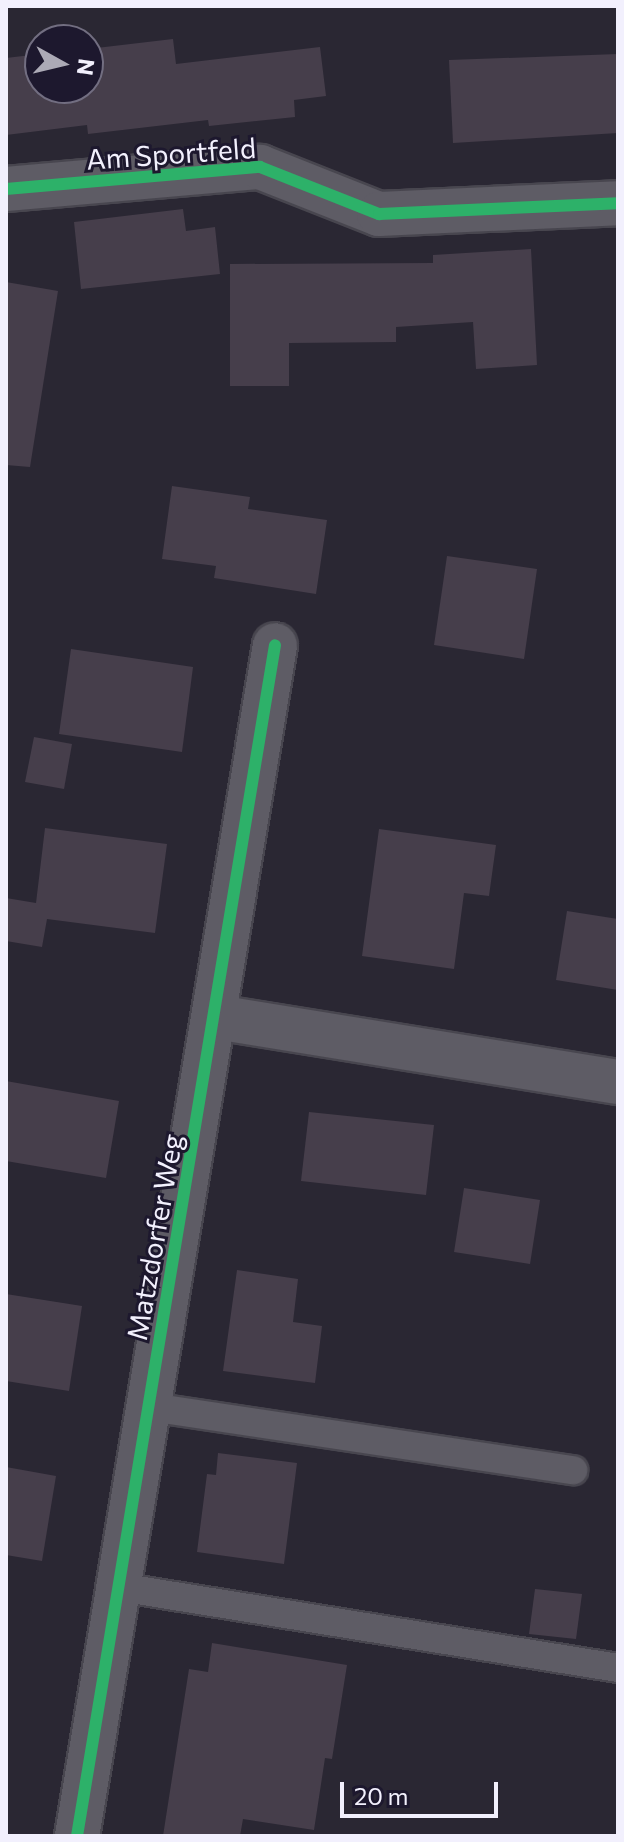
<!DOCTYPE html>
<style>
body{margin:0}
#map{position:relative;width:624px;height:1842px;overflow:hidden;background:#2a2733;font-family:Commissioner,sans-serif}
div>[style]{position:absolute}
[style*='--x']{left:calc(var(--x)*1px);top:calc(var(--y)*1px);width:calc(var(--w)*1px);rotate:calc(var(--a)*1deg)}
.building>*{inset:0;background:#463e4b}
.roads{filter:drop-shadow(2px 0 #48464f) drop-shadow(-2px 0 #48464f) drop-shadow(0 2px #48464f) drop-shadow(0 -2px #48464f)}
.service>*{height:28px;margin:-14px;padding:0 14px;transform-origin:14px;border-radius:14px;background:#5e5c65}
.minor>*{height:44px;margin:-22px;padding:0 22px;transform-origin:22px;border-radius:22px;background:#5e5c65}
.cycleway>*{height:12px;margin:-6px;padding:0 6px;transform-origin:6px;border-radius:6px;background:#2db169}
span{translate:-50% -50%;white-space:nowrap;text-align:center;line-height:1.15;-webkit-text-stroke:6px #1d182e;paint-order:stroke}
.street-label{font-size:28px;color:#f2f0fd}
.frame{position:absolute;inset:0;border:8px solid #f2f0fd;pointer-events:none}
.north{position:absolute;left:24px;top:24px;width:80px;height:80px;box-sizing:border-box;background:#1d182e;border:2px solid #726e81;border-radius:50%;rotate:98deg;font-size:22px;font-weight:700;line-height:32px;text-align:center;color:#f2f0fd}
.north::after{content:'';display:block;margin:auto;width:28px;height:36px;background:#acaab6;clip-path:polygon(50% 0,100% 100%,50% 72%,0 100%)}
.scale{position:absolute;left:340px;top:1782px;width:158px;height:36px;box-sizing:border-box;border:4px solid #f2f0fd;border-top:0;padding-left:10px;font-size:24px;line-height:28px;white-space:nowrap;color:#f2f0fd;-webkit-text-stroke:6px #1d182e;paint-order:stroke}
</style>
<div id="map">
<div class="building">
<i style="clip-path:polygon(173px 39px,176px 64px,320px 47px,326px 96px,294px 100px,295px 117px,209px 126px,208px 120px,88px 134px,87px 125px,6px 135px,6px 58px,40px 54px,40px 88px,88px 88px,88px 49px)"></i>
<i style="clip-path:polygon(618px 54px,618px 133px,453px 143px,449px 60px)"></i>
<i style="clip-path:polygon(183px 209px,186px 231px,215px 227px,220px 274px,81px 289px,74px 222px)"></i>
<i style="clip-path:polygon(531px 249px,537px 365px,476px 369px,473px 322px,396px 327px,396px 342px,289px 343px,289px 386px,230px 386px,230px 264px,433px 263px,433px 255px)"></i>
<i style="clip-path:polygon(6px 282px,58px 291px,30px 467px,6px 465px)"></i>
<i style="clip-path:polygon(172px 486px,250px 497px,248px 509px,327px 520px,316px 594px,214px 578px,216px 566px,162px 559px)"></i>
<i style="clip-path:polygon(447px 556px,537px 569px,524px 659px,434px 645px)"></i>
<i style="clip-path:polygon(71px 649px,193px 667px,182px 752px,59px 734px)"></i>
<i style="clip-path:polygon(34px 737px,72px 744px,64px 789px,25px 782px)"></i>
<i style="clip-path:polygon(45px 828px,167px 844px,155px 933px,47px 919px,42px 947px,6px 941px,6px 898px,36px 903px)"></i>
<i style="clip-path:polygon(379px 829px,496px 845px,489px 896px,464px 893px,454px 969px,362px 956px)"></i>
<i style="clip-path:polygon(567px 911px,618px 919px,618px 990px,556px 980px)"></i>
<i style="clip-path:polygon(6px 1081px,119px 1101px,106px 1178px,6px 1161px)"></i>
<i style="clip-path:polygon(309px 1112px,434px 1125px,426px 1195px,301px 1181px)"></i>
<i style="clip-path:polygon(464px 1188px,540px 1200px,530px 1264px,454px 1252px)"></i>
<i style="clip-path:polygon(237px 1270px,298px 1279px,293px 1322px,322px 1326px,315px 1383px,223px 1371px)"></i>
<i style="clip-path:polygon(6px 1294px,82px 1306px,69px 1391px,6px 1381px)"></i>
<i style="clip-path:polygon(218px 1453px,297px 1463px,284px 1564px,197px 1552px,207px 1474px,216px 1475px)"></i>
<i style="clip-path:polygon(6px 1467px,56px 1476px,42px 1561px,6px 1555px)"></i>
<i style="clip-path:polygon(535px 1589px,582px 1594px,576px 1639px,529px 1634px)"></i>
<i style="clip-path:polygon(212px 1643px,347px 1665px,332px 1759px,325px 1758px,314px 1830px,243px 1819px,240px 1836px,163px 1836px,189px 1669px,208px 1672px)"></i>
</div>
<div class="roads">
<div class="service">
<i style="--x:150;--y:1407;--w:428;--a:8.5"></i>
<i style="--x:119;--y:1587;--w:506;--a:9.22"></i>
</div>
<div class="minor">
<i style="--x:6;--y:189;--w:255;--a:-5"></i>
<i style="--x:260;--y:167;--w:128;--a:21.6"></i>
<i style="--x:379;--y:214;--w:239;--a:-2.6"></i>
<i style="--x:216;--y:1017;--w:407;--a:9.2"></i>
<i style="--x:77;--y:1836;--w:1207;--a:-80.56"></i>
</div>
</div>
<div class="cycleway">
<i style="--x:6;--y:189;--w:255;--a:-5"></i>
<i style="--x:260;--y:167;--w:128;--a:21.6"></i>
<i style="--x:379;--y:214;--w:239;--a:-2.6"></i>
<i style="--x:77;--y:1836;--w:1207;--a:-80.56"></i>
</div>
<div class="street-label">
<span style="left:171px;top:153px;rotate:-4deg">Am Sportfeld</span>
<span style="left:154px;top:1237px;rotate:-80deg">Matzdorfer Weg</span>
</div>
<div class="frame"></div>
<div class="north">N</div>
<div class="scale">20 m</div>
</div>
